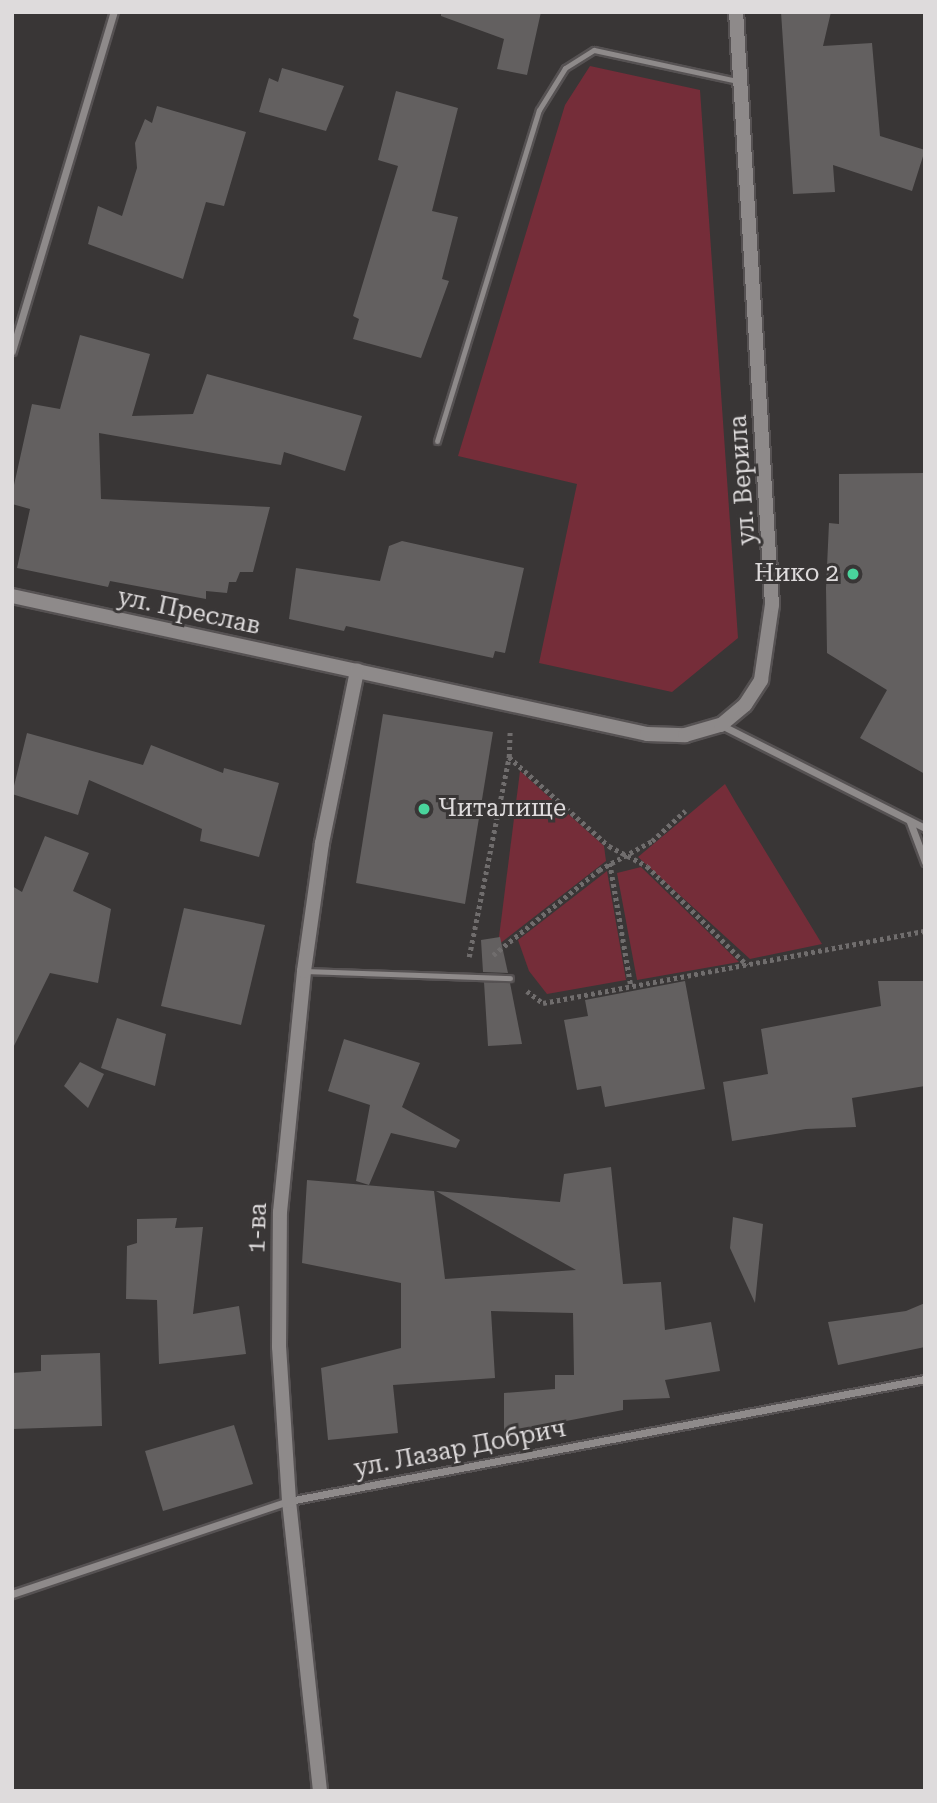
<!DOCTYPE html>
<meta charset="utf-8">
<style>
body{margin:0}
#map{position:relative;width:937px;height:1803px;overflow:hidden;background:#393636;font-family:"Roboto Serif",serif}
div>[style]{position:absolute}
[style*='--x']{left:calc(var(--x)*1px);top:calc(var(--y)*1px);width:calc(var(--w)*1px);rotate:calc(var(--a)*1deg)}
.green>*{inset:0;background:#752d39}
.building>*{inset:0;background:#636060}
.path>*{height:4.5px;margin-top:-2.25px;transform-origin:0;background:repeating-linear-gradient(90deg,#706d6d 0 3.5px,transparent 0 7px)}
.roads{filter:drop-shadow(2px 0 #565253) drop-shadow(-2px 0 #565253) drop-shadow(0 2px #565253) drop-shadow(0 -2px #565253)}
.lane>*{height:5px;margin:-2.5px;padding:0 2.5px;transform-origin:2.5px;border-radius:2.5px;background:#8e8a8a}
.street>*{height:7px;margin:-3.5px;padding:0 3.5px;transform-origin:3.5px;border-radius:3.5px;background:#8e8a8a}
.secondary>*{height:14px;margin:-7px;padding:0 7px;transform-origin:7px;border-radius:7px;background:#8e8a8a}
.dots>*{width:19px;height:19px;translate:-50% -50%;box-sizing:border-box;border:4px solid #393636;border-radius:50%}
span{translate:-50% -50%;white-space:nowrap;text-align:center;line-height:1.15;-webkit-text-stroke:6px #393636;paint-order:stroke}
.street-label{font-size:24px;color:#dedbdc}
.poi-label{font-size:24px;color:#dedbdc}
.right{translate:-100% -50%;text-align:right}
.left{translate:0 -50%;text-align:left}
.frame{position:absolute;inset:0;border:14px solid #dedbdc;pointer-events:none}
</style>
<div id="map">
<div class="green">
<i style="clip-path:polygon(590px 66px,700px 90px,738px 638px,672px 692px,539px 663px,577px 484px,458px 456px,565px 105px)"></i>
<i style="clip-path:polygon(520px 771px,604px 846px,606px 861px,498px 945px)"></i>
<i style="clip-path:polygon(725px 784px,736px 803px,822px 944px,750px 959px,638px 857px)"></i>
<i style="clip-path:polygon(641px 867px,739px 962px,637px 980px,617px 873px)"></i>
<i style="clip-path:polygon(607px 871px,626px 980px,547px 994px,529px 971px,518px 940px)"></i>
</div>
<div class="building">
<i style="clip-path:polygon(441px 12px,541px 12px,527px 75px,497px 69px,504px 39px,441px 16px)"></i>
<i style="clip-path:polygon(781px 12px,831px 12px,823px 46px,872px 43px,880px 136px,925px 150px,912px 191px,833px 165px,835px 192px,793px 194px)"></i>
<i style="clip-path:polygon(282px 68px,344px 86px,326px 131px,259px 112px,269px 78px,278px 82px)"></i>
<i style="clip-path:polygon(396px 91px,458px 108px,432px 211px,458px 217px,442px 279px,449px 281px,421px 358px,353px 339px,359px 319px,353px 316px,398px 166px,378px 160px)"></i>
<i style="clip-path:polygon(157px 106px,246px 132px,224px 206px,206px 202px,183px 279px,88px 244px,98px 206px,122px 216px,137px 168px,135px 143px,145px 119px,152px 123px)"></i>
<i style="clip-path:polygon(80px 335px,150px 354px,132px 416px,193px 414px,207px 374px,362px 416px,345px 471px,284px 452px,281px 465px,99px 433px,101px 499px,270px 507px,253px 572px,240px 572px,236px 582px,229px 582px,227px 593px,206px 591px,206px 599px,110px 581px,108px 587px,17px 568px,30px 509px,12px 504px,12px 494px,32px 404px,60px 409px)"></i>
<i style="clip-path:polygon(925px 473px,925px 774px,860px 738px,887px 690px,827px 653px,826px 588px,829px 523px,839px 524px,839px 474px)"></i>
<i style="clip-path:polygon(402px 541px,524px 568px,505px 653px,495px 651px,493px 658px,346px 626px,344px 631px,289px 619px,296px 568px,380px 581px,389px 546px)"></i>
<i style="clip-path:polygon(383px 714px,493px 732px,465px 904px,356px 883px)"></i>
<i style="clip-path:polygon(27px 733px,143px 765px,151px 745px,223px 773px,224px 768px,279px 783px,259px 857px,200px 841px,202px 829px,89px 780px,78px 815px,12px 794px)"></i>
<i style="clip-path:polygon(45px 836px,89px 853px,73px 891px,111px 909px,98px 983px,50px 973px,12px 1050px,12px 886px,22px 892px)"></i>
<i style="clip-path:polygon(184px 908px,265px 925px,241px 1025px,161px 1006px)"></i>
<i style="clip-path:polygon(500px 937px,508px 973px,483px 972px,481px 940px)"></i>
<i style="clip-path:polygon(685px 981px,705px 1089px,605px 1107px,601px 1086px,577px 1090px,564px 1020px,588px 1016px,585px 1000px)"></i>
<i style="clip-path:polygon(878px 981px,925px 981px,925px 1086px,852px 1098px,856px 1127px,806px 1129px,732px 1141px,723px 1082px,768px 1074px,761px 1029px,881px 1006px)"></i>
<i style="clip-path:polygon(484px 982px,510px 983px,522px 1044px,488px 1046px)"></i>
<i style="clip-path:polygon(117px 1018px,166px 1034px,155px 1086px,101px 1068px)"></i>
<i style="clip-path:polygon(344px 1039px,420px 1063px,402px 1107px,460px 1140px,456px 1148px,391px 1133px,369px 1185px,356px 1181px,370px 1105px,328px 1091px)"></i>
<i style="clip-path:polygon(80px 1062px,104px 1074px,88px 1108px,64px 1086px)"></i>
<i style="clip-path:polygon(611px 1167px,623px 1284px,661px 1282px,665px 1330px,711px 1322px,720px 1371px,665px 1380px,670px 1398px,623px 1400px,623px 1410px,504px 1433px,504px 1393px,555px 1389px,555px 1375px,574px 1375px,573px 1313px,491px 1311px,495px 1378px,393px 1385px,398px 1433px,328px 1440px,321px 1368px,401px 1348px,401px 1283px,302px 1263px,307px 1180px,434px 1191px,445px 1279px,576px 1270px,436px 1191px,560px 1202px,564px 1174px)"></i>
<i style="clip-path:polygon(733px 1217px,763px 1224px,755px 1303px,730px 1248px)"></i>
<i style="clip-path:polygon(177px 1218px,175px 1228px,203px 1227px,193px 1314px,239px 1306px,246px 1354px,159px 1364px,157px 1300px,126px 1299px,127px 1246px,137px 1243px,137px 1219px)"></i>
<i style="clip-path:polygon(925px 1303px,925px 1347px,838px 1365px,828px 1322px,906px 1311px)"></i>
<i style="clip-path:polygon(100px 1353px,102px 1426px,12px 1429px,12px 1373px,41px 1371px,41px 1355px)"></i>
<i style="clip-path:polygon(234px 1425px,253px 1484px,163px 1511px,145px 1451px)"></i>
</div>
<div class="path">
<i style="--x:509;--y:757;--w:134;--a:41.7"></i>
<i style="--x:609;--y:846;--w:43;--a:27.8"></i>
<i style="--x:647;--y:866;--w:141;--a:44.7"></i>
<i style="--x:610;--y:863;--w:125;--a:80.3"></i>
<i style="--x:493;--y:955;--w:136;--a:-38.7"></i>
<i style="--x:599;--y:870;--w:60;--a:-28.7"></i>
<i style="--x:652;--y:841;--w:45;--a:-42.3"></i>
<i style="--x:469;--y:957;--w:204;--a:-78.7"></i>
<i style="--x:509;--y:757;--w:25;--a:-88"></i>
<i style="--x:527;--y:991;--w:20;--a:37"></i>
<i style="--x:543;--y:1003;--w:389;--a:-10.7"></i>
</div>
<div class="roads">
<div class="lane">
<i style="--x:437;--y:441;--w:346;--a:-72.9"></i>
<i style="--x:539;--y:110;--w:49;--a:-58.2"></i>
<i style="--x:565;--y:68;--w:34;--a:-32"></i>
<i style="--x:594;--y:50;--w:146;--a:12.2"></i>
<i style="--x:307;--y:971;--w:203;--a:2"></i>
</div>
<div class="street">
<i style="--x:12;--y:351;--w:354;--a:-73.3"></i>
<i style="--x:721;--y:725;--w:229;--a:26.8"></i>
<i style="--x:910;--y:822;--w:43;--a:69.4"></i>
<i style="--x:12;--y:1594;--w:292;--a:-18.6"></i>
<i style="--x:289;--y:1501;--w:648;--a:-10.86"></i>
</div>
<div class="secondary">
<i style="--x:12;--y:596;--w:650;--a:12.26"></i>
<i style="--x:647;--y:734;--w:38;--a:2"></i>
<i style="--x:685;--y:735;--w:37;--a:-16"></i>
<i style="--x:721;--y:725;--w:31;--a:-40"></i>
<i style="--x:745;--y:705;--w:30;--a:-57"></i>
<i style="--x:761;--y:680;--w:76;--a:-81.7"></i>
<i style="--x:772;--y:605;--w:594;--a:-93.47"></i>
<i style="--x:320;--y:1791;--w:292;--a:-96.1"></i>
<i style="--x:289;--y:1501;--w:154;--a:-93.7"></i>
<i style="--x:279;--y:1347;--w:135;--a:-89.6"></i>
<i style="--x:280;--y:1212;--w:242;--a:-84.3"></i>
<i style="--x:304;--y:971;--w:129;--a:-82"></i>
<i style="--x:322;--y:843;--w:176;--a:-78.5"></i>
</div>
</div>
<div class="dots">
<i style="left:853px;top:574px;background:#49d49c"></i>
<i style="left:424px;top:809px;background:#49d49c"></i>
</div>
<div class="street-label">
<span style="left:743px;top:480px;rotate:-94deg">ул. Верила</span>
<span style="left:189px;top:612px;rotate:12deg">ул. Преслав</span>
<span style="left:258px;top:1228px;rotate:-88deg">1-ва</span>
<span style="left:460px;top:1449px;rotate:-11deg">ул. Лазар Добрич</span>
</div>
<div class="poi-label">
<span class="right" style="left:839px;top:574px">Нико 2</span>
<span class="left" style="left:438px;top:809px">Читалище</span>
</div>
<div class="frame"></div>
</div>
